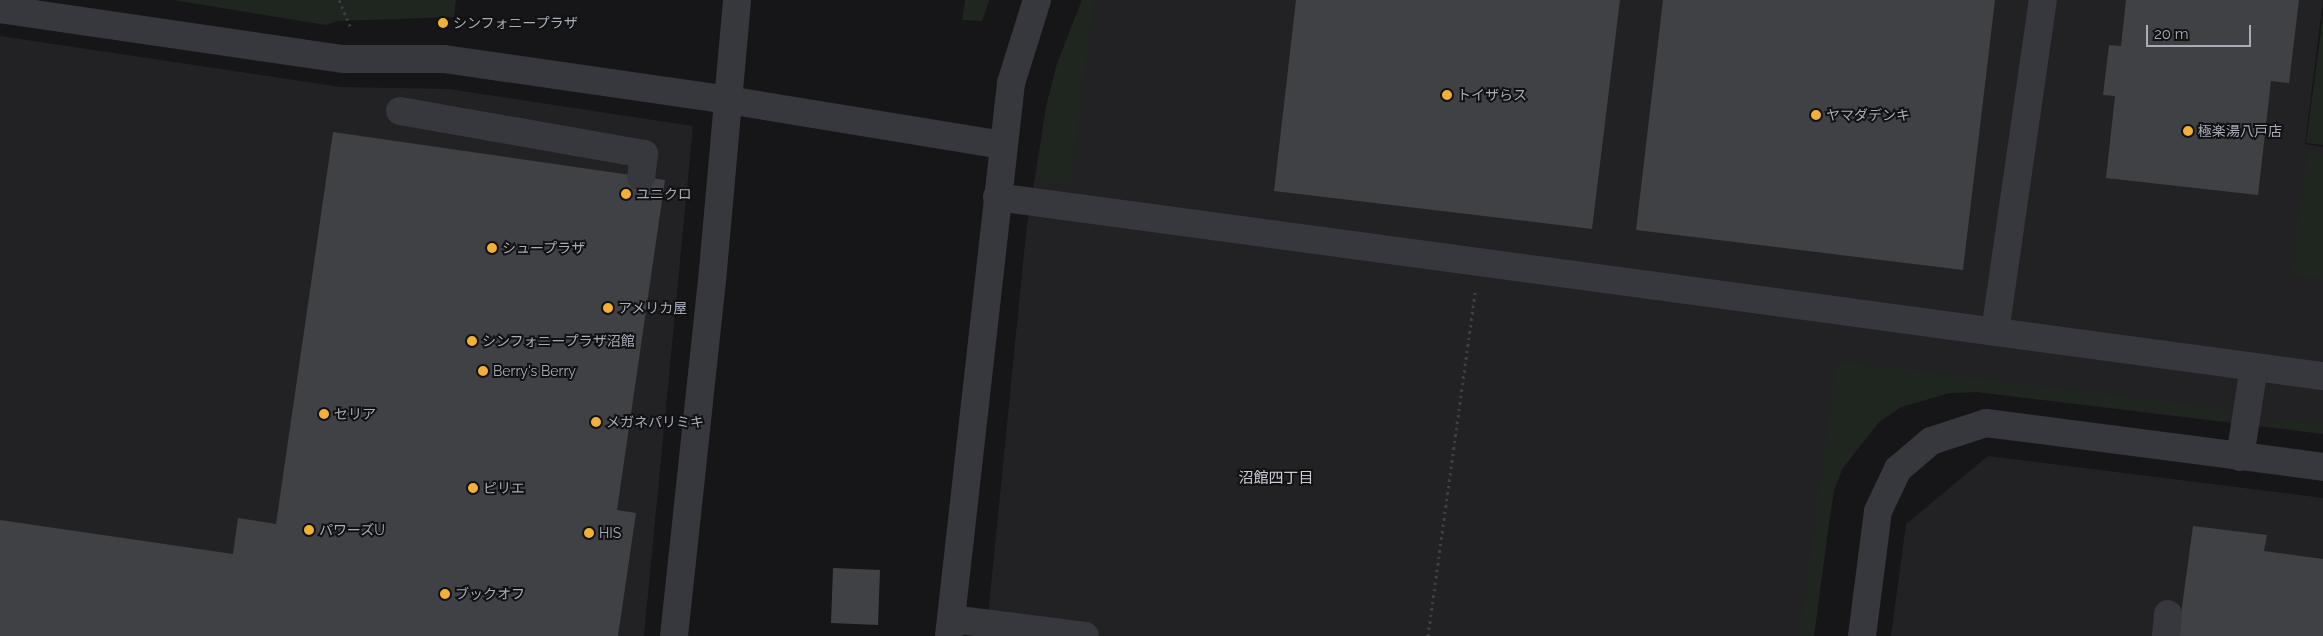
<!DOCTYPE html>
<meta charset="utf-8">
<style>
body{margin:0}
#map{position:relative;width:2323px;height:636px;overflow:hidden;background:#161618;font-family:Raleway,"Noto Sans JP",sans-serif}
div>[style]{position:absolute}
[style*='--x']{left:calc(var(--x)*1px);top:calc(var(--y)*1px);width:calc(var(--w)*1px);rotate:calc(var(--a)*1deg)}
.built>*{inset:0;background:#222225}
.green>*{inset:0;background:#1e261f}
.building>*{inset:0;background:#404145}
.path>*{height:3px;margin-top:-1.5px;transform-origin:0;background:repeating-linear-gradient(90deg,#3d3f44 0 2.5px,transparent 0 6.5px)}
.minor>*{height:28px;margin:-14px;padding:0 14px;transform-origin:14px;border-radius:14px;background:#37383d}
.dots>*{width:14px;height:14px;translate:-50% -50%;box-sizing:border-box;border:2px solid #111113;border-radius:50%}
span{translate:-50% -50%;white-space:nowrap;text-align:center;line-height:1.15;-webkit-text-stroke:4px #111113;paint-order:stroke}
.poi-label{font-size:14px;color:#a8adb8}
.left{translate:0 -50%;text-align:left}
.neighbourhood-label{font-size:15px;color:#c9ccd4}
.scale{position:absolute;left:2146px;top:25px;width:105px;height:22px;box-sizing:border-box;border:2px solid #a8adb8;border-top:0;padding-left:6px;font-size:15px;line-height:18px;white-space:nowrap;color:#a8adb8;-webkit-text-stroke:4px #111113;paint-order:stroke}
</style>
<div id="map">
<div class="built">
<i style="clip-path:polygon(1082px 0,2323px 0,2305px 144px,2323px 147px,2323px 434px,1977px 392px,1949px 393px,1901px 407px,1879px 422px,1842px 468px,1834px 490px,1829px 522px,1814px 636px,986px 636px,1026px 233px,1046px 107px,1057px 64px)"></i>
<i style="clip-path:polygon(0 36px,341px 87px,449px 89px,693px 126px,644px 636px,0 636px)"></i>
<i style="clip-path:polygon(1988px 456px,2323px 498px,2323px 636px,1891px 636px,1906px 524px)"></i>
</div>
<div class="green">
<i style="clip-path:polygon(173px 0,456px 0,454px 17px,338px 21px,326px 25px)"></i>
<i style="clip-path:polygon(965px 0,989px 0,982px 21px,962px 20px)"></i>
<i style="clip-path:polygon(1082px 0,1094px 0,1070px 185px,1036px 182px,1046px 107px,1057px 64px)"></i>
<i style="clip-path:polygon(2323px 16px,2323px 145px,2306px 143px)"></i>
<i style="clip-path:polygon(2308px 151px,2323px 153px,2323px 279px,2291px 274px)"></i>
<i style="clip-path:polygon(1836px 361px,2227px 409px,2226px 421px,1977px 392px,1949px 393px,1901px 407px,1879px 422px,1843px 468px,1834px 490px,1829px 522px,1814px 636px,1800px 636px)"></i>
<i style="clip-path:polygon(2275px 418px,2323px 424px,2323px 434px,2273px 427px)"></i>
</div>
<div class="building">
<i style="clip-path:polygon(1296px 0,1620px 0,1592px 229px,1274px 191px)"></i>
<i style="clip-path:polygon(1663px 0,1995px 0,1963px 270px,1636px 230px)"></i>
<i style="clip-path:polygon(2126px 0,2299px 0,2289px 83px,2271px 81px,2258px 195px,2106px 178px,2115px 96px,2103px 95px,2109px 45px,2121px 46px)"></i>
<i style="clip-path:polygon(333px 132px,665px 180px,617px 510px,636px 513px,618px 636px,0 636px,0 520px,233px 554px,238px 518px,276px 524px)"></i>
<i style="clip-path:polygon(2193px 526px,2267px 535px,2264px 551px,2323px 559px,2323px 636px,2178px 636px)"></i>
<i style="clip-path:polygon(833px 568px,880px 570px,878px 625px,831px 623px)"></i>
</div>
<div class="path">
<i style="--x:339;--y:0;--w:28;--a:67"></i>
<i style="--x:1428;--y:636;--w:347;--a:-82.2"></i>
</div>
<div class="minor">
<i style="--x:0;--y:9;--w:348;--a:8.3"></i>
<i style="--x:344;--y:59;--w:100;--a:0"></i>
<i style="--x:444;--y:59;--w:287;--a:8.2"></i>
<i style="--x:728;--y:100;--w:279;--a:9.3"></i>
<i style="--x:400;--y:111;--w:248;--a:10"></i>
<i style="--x:644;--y:154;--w:23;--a:97"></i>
<i style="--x:997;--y:197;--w:1338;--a:7.69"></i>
<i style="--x:1995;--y:332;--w:335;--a:-81.8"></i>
<i style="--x:2240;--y:457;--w:91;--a:-81.2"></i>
<i style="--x:951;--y:619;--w:135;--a:7.2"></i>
<i style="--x:674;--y:636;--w:357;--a:-83.9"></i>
<i style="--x:712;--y:281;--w:282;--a:-84.9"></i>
<i style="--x:949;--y:636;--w:556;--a:-83.6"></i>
<i style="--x:1011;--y:83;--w:87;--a:-72.6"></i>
<i style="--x:1862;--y:636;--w:126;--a:-82.7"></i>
<i style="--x:1878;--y:511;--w:47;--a:-64.5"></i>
<i style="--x:1898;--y:469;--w:43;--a:-40.3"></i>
<i style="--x:1931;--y:441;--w:58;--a:-18.1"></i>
<i style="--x:1986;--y:423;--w:340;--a:7.4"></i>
<i style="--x:2166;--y:636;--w:22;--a:-85"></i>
</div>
<div class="dots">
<i style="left:443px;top:23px;background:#f2b134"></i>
<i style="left:1447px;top:95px;background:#f2b134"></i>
<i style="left:1816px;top:115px;background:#f2b134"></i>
<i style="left:2188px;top:131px;background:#f2b134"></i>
<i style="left:626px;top:194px;background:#f2b134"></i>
<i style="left:492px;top:248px;background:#f2b134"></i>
<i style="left:608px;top:308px;background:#f2b134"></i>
<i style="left:472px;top:341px;background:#f2b134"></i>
<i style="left:483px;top:371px;background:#f2b134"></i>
<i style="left:324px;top:414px;background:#f2b134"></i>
<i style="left:596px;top:422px;background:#f2b134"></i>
<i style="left:473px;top:488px;background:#f2b134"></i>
<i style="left:309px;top:530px;background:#f2b134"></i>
<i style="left:589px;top:533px;background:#f2b134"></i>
<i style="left:445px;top:594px;background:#f2b134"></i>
</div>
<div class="poi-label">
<span class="left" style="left:453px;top:23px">シンフォニープラザ</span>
<span class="left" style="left:1457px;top:95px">トイザらス</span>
<span class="left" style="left:1826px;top:115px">ヤマダデンキ</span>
<span class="left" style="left:2198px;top:131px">極楽湯八戸店</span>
<span class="left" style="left:636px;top:194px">ユニクロ</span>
<span class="left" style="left:502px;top:248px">シュープラザ</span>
<span class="left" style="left:618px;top:308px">アメリカ屋</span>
<span class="left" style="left:482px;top:341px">シンフォニープラザ沼館</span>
<span class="left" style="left:493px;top:371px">Berry's Berry</span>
<span class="left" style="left:334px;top:414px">セリア</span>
<span class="left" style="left:606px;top:422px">メガネパリミキ</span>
<span class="left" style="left:483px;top:488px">ピリエ</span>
<span class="left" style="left:319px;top:530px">パワーズU</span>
<span class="left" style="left:599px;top:533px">HIS</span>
<span class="left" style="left:455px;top:594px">ブックオフ</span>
</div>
<div class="neighbourhood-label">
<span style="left:1276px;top:479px">沼館四丁目</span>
</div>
<div class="scale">20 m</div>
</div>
